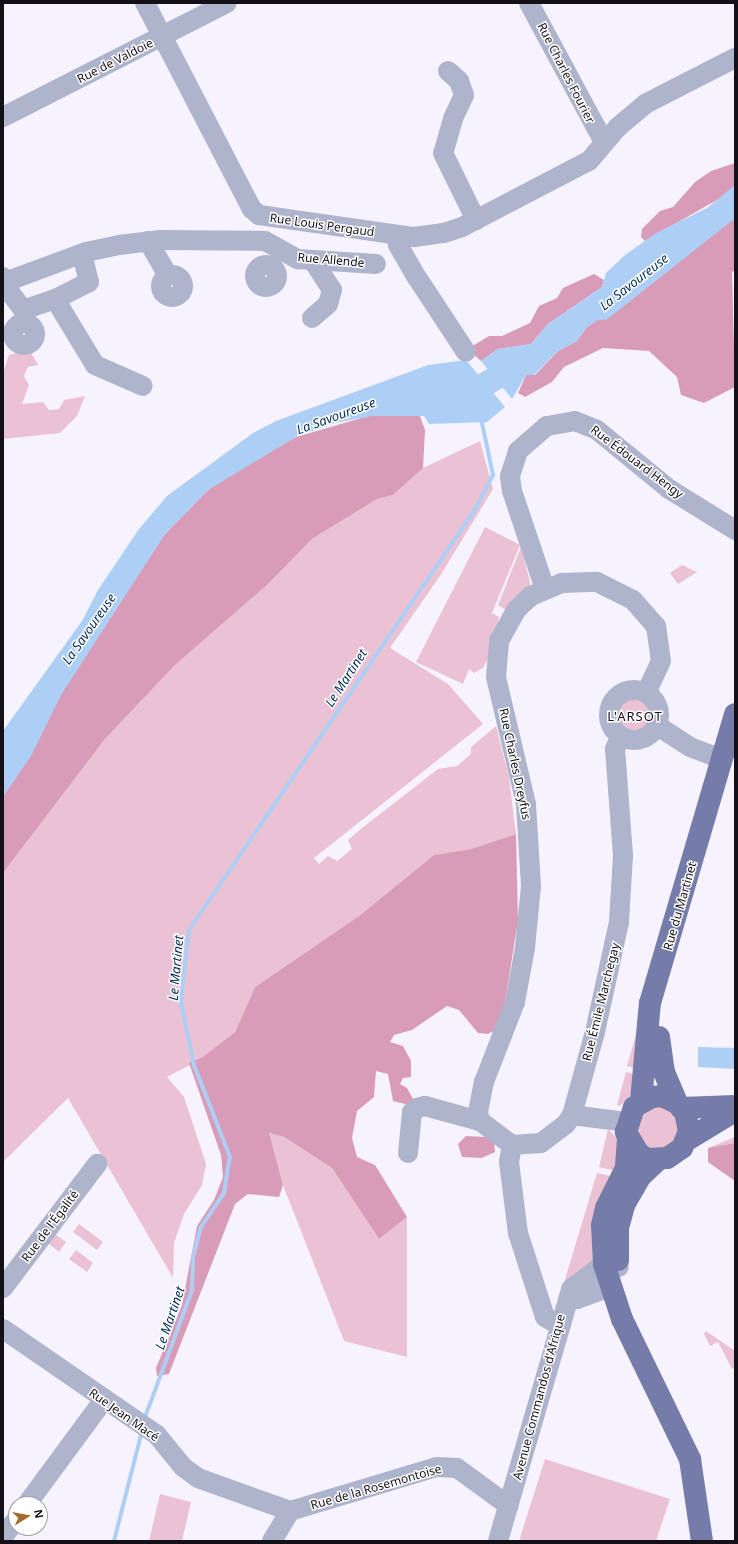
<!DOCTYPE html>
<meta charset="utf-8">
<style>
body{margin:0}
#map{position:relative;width:738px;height:1544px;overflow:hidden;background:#f6f3fe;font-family:"Noto Sans",sans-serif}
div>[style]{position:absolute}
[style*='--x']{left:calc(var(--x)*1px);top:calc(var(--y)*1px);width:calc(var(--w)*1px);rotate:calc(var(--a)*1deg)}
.green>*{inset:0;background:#ebc1d4}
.round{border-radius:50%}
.forest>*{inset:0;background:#d99cb8}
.water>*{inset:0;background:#aecff5}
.stream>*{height:4px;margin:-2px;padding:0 2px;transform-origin:2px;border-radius:2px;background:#aecff5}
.river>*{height:24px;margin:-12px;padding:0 12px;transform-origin:12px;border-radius:12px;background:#aecff5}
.minor>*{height:20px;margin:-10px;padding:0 10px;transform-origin:10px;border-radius:10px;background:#afb4cd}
.minor>.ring{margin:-10px;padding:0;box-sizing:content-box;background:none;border:20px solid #afb4cd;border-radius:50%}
.major>*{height:22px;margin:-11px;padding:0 11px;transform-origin:11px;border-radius:11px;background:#757ca9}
span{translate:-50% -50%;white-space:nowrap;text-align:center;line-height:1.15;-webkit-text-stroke:3px #fff;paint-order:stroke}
.street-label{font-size:12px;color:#131017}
.water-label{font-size:13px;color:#022e59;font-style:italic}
.neighbourhood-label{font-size:13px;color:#131017;letter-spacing:1px}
.frame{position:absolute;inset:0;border:4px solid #131017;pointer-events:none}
.north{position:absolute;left:8px;top:1496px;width:40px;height:40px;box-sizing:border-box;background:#fff;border:1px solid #a19fa2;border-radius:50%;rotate:79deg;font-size:11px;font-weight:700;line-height:16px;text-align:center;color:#131017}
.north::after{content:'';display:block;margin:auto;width:14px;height:18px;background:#a76a2e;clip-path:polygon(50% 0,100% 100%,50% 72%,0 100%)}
</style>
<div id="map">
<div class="green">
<i style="clip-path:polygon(29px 349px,38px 365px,28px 367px,24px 376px,29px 385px,22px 404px,43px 402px,49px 410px,59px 409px,64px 400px,85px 396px,77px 416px,60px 433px,3px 439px,3px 373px,9px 355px)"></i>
<i style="clip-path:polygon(evenodd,480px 441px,493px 489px,440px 576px,390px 648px,448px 684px,483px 724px,314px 858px,319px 864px,328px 856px,337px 861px,352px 849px,348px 840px,362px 828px,438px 769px,457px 766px,471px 754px,471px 747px,496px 726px,509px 777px,516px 834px,471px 849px,434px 855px,359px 916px,255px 987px,235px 1032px,203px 1058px,167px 1077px,184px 1097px,206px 1164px,202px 1185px,184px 1214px,174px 1243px,173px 1278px,68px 1098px,3px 1162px,3px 873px,105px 739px,175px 665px,267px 585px,312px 539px,377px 499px,393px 495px,423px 468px,480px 441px,144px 1005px,111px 1055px,81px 1084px,111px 1055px,144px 1005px)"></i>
<i style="clip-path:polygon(485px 527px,520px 545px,492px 613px,499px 617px,490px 656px,483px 668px,474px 673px,469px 669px,463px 684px,416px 662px)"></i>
<i style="clip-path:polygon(521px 547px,531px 586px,507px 611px,498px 605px)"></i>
<i style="clip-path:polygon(682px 565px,697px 572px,678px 584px,670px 573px)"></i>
<i class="round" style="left:615px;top:696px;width:36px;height:36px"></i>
<i style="clip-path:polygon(642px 1014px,642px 1070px,627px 1066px)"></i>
<i style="clip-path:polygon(626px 1072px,642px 1076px,639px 1086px,620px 1106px,617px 1105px)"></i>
<i style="clip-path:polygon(649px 1104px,672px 1107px,682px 1128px,669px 1148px,646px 1149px,633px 1121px)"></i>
<i style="clip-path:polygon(608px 1129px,618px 1139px,619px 1172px,599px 1167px)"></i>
<i style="clip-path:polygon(268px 1133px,284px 1137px,332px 1168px,379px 1239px,407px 1217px,407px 1357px,344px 1341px,283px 1185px)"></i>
<i style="clip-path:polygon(735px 1137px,735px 1143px,708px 1148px)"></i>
<i style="clip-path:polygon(597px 1173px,615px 1177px,593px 1261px,563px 1286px)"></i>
<i style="clip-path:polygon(79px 1224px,103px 1242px,97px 1250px,73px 1232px)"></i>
<i style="clip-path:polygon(55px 1234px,66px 1242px,59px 1252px,48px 1243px)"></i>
<i style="clip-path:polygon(76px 1250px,93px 1263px,87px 1272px,69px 1259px)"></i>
<i style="clip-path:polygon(706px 1331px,735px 1351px,735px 1367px,732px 1369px,718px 1342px,710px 1346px,704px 1334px)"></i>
<i style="clip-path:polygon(545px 1459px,670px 1499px,656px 1541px,519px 1541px)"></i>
<i style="clip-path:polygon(160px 1494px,191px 1502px,182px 1541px,149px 1541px)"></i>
</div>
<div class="forest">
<i style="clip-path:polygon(735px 163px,735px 185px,722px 197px,645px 241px,641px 237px,642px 229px,660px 211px,673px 207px,695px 182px,711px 171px)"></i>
<i style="clip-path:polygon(735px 216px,735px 270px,732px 272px,735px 387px,704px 403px,681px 395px,677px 377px,649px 351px,603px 348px,564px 367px,552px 382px,525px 397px,518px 393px,526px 375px,535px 375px,558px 351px,577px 341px,586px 328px,605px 314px,626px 274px,669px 243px,698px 241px)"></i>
<i style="clip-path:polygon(594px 274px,604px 280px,602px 287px,548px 324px,531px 344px,498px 349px,481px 361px,473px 354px,474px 345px,489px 336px,502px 336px,530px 323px,539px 306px,557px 298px,563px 288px)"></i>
<i style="clip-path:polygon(403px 406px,420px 416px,425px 430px,423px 468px,393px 495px,377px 499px,312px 539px,267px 585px,175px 665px,105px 739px,3px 873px,3px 779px,165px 534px,208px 490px,236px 470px,296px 437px)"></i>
<i style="clip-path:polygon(516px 834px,518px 921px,501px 1027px,488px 1034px,478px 1033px,459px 1010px,447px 1006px,412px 1030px,394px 1035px,390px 1042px,403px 1046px,411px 1061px,411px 1077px,403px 1078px,400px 1084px,407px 1088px,413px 1099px,409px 1105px,393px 1101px,388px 1074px,376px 1071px,374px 1097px,357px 1111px,352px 1138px,357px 1157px,375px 1165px,407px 1217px,379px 1239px,332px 1168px,284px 1137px,269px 1133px,283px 1185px,279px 1197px,248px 1194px,235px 1204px,169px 1374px,157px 1376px,156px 1368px,182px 1305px,197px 1226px,214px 1200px,223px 1177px,221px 1155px,189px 1063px,203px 1057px,235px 1032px,255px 987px,359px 916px,434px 855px,471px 849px)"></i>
<i style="clip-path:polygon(466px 1136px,487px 1137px,494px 1142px,495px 1152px,482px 1158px,462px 1157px,458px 1144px)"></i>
<i style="clip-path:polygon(735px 1143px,735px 1181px,708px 1162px,708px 1148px)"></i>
</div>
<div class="water">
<i style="clip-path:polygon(735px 185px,735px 216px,698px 241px,668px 243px,626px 274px,629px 298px,586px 328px,577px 341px,558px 351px,534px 375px,526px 375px,512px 399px,481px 361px,498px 349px,531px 344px,548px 324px,602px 287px,606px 273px,625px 255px,656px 233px,707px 208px)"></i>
<i style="clip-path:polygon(466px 360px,505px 407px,487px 422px,429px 424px,424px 416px,372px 416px,335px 423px,296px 437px,208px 490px,165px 534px,61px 695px,31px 756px,3px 797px,3px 731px,82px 621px,98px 590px,139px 529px,167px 496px,253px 433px,276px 421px,428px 365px)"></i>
<i style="clip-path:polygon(698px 1047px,735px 1048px,735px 1069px,698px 1067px)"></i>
</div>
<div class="stream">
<i style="--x:144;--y:1420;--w:139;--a:-69.7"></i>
<i style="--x:192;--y:1290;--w:33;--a:-88"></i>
<i style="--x:193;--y:1257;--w:31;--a:-75"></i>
<i style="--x:201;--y:1227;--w:41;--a:-55.9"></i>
<i style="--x:224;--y:1193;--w:36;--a:-81"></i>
<i style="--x:230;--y:1157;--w:99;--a:-111.4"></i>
<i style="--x:194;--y:1065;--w:64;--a:-101.7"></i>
<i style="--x:181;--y:1002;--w:72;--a:-83.7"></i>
<i style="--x:189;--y:930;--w:507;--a:-55.78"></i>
<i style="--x:474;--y:511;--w:41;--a:-62.2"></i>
<i style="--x:493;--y:475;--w:58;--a:-101.9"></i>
<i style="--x:114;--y:1541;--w:114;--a:-75.7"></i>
</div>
<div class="river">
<i style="--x:602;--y:308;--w:169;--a:-38.3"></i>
<i style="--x:454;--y:389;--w:21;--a:3"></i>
<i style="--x:475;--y:390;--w:54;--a:-29.9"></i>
</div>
<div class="minor">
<i style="--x:145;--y:3;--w:232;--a:62.6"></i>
<i style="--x:252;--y:209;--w:9;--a:41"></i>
<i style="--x:259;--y:215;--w:157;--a:8.1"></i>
<i style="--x:414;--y:237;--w:30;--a:-8"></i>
<i style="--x:444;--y:233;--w:19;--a:-18"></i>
<i style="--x:462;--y:227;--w:143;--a:-27.5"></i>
<i style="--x:589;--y:161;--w:45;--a:-49.5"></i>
<i style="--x:618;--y:127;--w:35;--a:-40"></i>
<i style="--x:645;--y:104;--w:101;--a:-27.1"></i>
<i style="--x:529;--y:3;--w:158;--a:61.7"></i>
<i style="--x:448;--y:71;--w:15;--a:42"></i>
<i style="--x:459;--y:81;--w:15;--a:70"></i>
<i style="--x:464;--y:95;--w:26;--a:115"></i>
<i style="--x:453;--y:119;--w:35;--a:106"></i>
<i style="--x:443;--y:153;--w:75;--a:63.8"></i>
<i style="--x:3;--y:117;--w:251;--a:-27"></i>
<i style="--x:396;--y:235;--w:10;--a:79"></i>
<i style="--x:398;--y:245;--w:39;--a:60"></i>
<i style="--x:418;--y:279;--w:87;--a:56.7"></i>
<i style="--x:148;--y:241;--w:39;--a:60"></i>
<i style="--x:265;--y:241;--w:38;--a:29"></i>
<i style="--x:298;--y:259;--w:78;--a:3.7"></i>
<i style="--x:82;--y:254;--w:29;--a:76"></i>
<i style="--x:89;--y:282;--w:38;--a:153"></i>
<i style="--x:55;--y:299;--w:77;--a:58.8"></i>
<i style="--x:95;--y:365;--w:52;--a:23.6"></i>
<i class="ring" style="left:255px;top:265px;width:2px;height:2px"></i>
<i class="ring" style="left:161px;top:275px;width:2px;height:2px"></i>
<i style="--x:3;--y:277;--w:5;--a:68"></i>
<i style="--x:5;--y:282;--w:86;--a:-20.3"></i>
<i style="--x:86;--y:252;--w:34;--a:-12"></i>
<i style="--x:119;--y:245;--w:40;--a:-7.1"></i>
<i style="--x:159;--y:240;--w:106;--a:0.5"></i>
<i style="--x:3;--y:283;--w:34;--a:53"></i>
<i style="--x:23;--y:310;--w:34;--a:-19"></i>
<i style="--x:312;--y:318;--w:21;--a:-41"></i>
<i style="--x:328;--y:304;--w:15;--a:-74"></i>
<i style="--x:332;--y:290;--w:35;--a:-123"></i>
<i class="ring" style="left:13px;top:323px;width:2px;height:2px"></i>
<i style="--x:545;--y:589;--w:103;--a:-108.6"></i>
<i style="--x:512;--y:491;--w:15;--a:-98"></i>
<i style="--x:510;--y:476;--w:26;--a:-72"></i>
<i style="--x:518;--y:451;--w:38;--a:-41"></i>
<i style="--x:547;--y:426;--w:28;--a:-10"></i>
<i style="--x:575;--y:421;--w:24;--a:22"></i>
<i style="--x:597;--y:430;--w:93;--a:39.3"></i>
<i style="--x:669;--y:489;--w:78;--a:31.8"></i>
<i class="ring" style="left:609px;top:690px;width:30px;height:30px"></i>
<i style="--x:656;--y:725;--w:40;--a:32.9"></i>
<i style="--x:690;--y:747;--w:34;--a:21"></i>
<i style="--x:621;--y:736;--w:14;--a:115"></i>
<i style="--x:615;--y:749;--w:107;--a:85.7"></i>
<i style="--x:623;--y:856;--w:66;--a:93.5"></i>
<i style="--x:619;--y:922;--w:113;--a:102.3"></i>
<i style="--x:595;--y:1032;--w:86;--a:105.5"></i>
<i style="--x:572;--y:1115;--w:11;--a:124"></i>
<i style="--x:566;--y:1124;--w:31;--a:143"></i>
<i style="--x:541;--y:1143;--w:29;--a:176"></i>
<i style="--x:512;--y:1145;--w:40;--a:-143"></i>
<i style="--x:480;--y:1121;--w:9;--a:-103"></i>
<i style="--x:478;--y:1112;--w:31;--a:-79"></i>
<i style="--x:484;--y:1082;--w:86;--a:-68.8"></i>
<i style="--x:515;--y:1002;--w:55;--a:-79.5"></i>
<i style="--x:525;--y:948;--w:62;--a:-84.5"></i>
<i style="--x:531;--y:886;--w:82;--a:-93.5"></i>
<i style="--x:526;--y:804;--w:130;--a:-103.3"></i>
<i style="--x:496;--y:677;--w:36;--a:-85"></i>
<i style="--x:499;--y:641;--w:35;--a:-61"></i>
<i style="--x:516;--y:610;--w:21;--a:-43"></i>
<i style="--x:531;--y:596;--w:34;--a:-23"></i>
<i style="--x:562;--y:583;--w:35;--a:-2"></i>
<i style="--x:597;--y:582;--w:40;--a:26.6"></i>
<i style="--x:633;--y:600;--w:35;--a:49"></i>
<i style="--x:656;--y:626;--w:35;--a:82"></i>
<i style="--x:661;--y:661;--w:35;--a:115"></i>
<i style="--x:572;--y:1115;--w:54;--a:7.4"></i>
<i style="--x:512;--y:1145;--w:17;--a:100"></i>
<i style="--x:509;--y:1162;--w:72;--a:82.8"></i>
<i style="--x:518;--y:1233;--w:88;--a:72.2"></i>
<i style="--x:545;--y:1317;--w:16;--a:30"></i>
<i style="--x:408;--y:1153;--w:41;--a:-84.4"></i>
<i style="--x:412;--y:1112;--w:6;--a:-39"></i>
<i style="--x:417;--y:1108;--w:8;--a:-14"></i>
<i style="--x:425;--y:1106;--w:57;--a:15.3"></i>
<i style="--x:3;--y:1288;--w:156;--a:-52.8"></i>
<i style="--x:569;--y:1298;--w:8;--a:7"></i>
<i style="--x:577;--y:1299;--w:29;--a:-20"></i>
<i style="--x:3;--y:1329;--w:187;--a:34.5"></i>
<i style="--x:157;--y:1435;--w:41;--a:50.9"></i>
<i style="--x:183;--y:1467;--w:19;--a:36"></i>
<i style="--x:198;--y:1478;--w:98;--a:19.7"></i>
<i style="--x:27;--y:1504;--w:128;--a:-53.6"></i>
<i style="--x:3;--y:1537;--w:21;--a:-53"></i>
<i style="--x:272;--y:1541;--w:35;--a:-59"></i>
<i style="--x:290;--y:1511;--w:153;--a:-16.7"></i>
<i style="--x:437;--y:1467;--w:20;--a:3"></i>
<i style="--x:457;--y:1468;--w:64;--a:36.2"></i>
<i style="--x:498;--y:1541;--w:262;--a:-73.8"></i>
<i style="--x:571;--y:1289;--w:41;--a:-37.1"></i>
<i style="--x:604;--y:1264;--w:15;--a:11"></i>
</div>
<div class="major">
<i style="--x:659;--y:1037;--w:35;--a:82"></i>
<i style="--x:664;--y:1072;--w:34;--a:67"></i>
<i style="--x:677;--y:1103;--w:12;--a:48"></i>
<i style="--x:685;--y:1112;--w:19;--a:78"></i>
<i style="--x:689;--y:1131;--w:18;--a:112"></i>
<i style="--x:682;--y:1148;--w:18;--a:146"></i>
<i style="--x:667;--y:1158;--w:19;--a:177"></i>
<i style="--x:648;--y:1159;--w:10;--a:-151"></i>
<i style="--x:639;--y:1154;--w:26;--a:-121"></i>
<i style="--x:626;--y:1132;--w:26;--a:-72"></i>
<i style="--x:634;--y:1107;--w:21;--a:-29"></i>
<i style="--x:652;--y:1097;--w:10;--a:-6"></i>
<i style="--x:662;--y:1096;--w:17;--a:25"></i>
<i style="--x:641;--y:1101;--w:98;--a:-84.8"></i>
<i style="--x:650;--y:1003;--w:301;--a:-73.6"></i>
<i style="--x:681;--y:1108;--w:54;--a:-2.1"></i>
<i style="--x:628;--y:1138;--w:30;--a:94"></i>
<i style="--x:626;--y:1168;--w:45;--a:116.6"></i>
<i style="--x:606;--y:1208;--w:17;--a:103"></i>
<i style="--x:602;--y:1225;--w:39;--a:87"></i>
<i style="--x:604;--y:1264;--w:58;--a:71.9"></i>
<i style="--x:622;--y:1319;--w:156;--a:64.1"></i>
<i style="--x:690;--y:1459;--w:83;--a:81.7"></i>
<i style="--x:687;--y:1140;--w:56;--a:-31.1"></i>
<i style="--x:618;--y:1260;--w:32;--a:-90"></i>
<i style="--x:618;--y:1228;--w:24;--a:-75"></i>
<i style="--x:624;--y:1205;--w:34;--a:-60"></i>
<i style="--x:641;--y:1176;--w:23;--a:-43"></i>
</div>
<div class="street-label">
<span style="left:115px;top:61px;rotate:-27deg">Rue de Valdoie</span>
<span style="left:566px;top:73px;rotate:63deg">Rue Charles Fourier</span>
<span style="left:322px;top:225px;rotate:8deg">Rue Louis Pergaud</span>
<span style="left:331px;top:260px;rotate:5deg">Rue Allende</span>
<span style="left:637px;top:462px;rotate:37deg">Rue Édouard Hengy</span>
<span style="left:515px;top:764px;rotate:78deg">Rue Charles Dreyfus</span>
<span style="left:680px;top:906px;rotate:-74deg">Rue du Martinet</span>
<span style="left:601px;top:1002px;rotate:-76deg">Rue Émile Marchegay</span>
<span style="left:50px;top:1226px;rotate:-53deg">Rue de l'Égalité</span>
<span style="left:539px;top:1397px;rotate:-75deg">Avenue Commandos d'Afrique</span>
<span style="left:124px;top:1415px;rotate:35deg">Rue Jean Macé</span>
<span style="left:376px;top:1487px;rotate:-16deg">Rue de la Rosemontoise</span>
</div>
<div class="water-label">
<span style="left:634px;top:282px;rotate:-38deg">La Savoureuse</span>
<span style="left:336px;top:416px;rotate:-20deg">La Savoureuse</span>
<span style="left:89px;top:629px;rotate:-55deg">La Savoureuse</span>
<span style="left:346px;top:678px;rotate:-57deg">Le Martinet</span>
<span style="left:176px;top:968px;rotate:-85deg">Le Martinet</span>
<span style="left:170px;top:1318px;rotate:-71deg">Le Martinet</span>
</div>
<div class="neighbourhood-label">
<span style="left:635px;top:716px">L'ARSOT</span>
</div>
<div class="frame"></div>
<div class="north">N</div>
</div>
